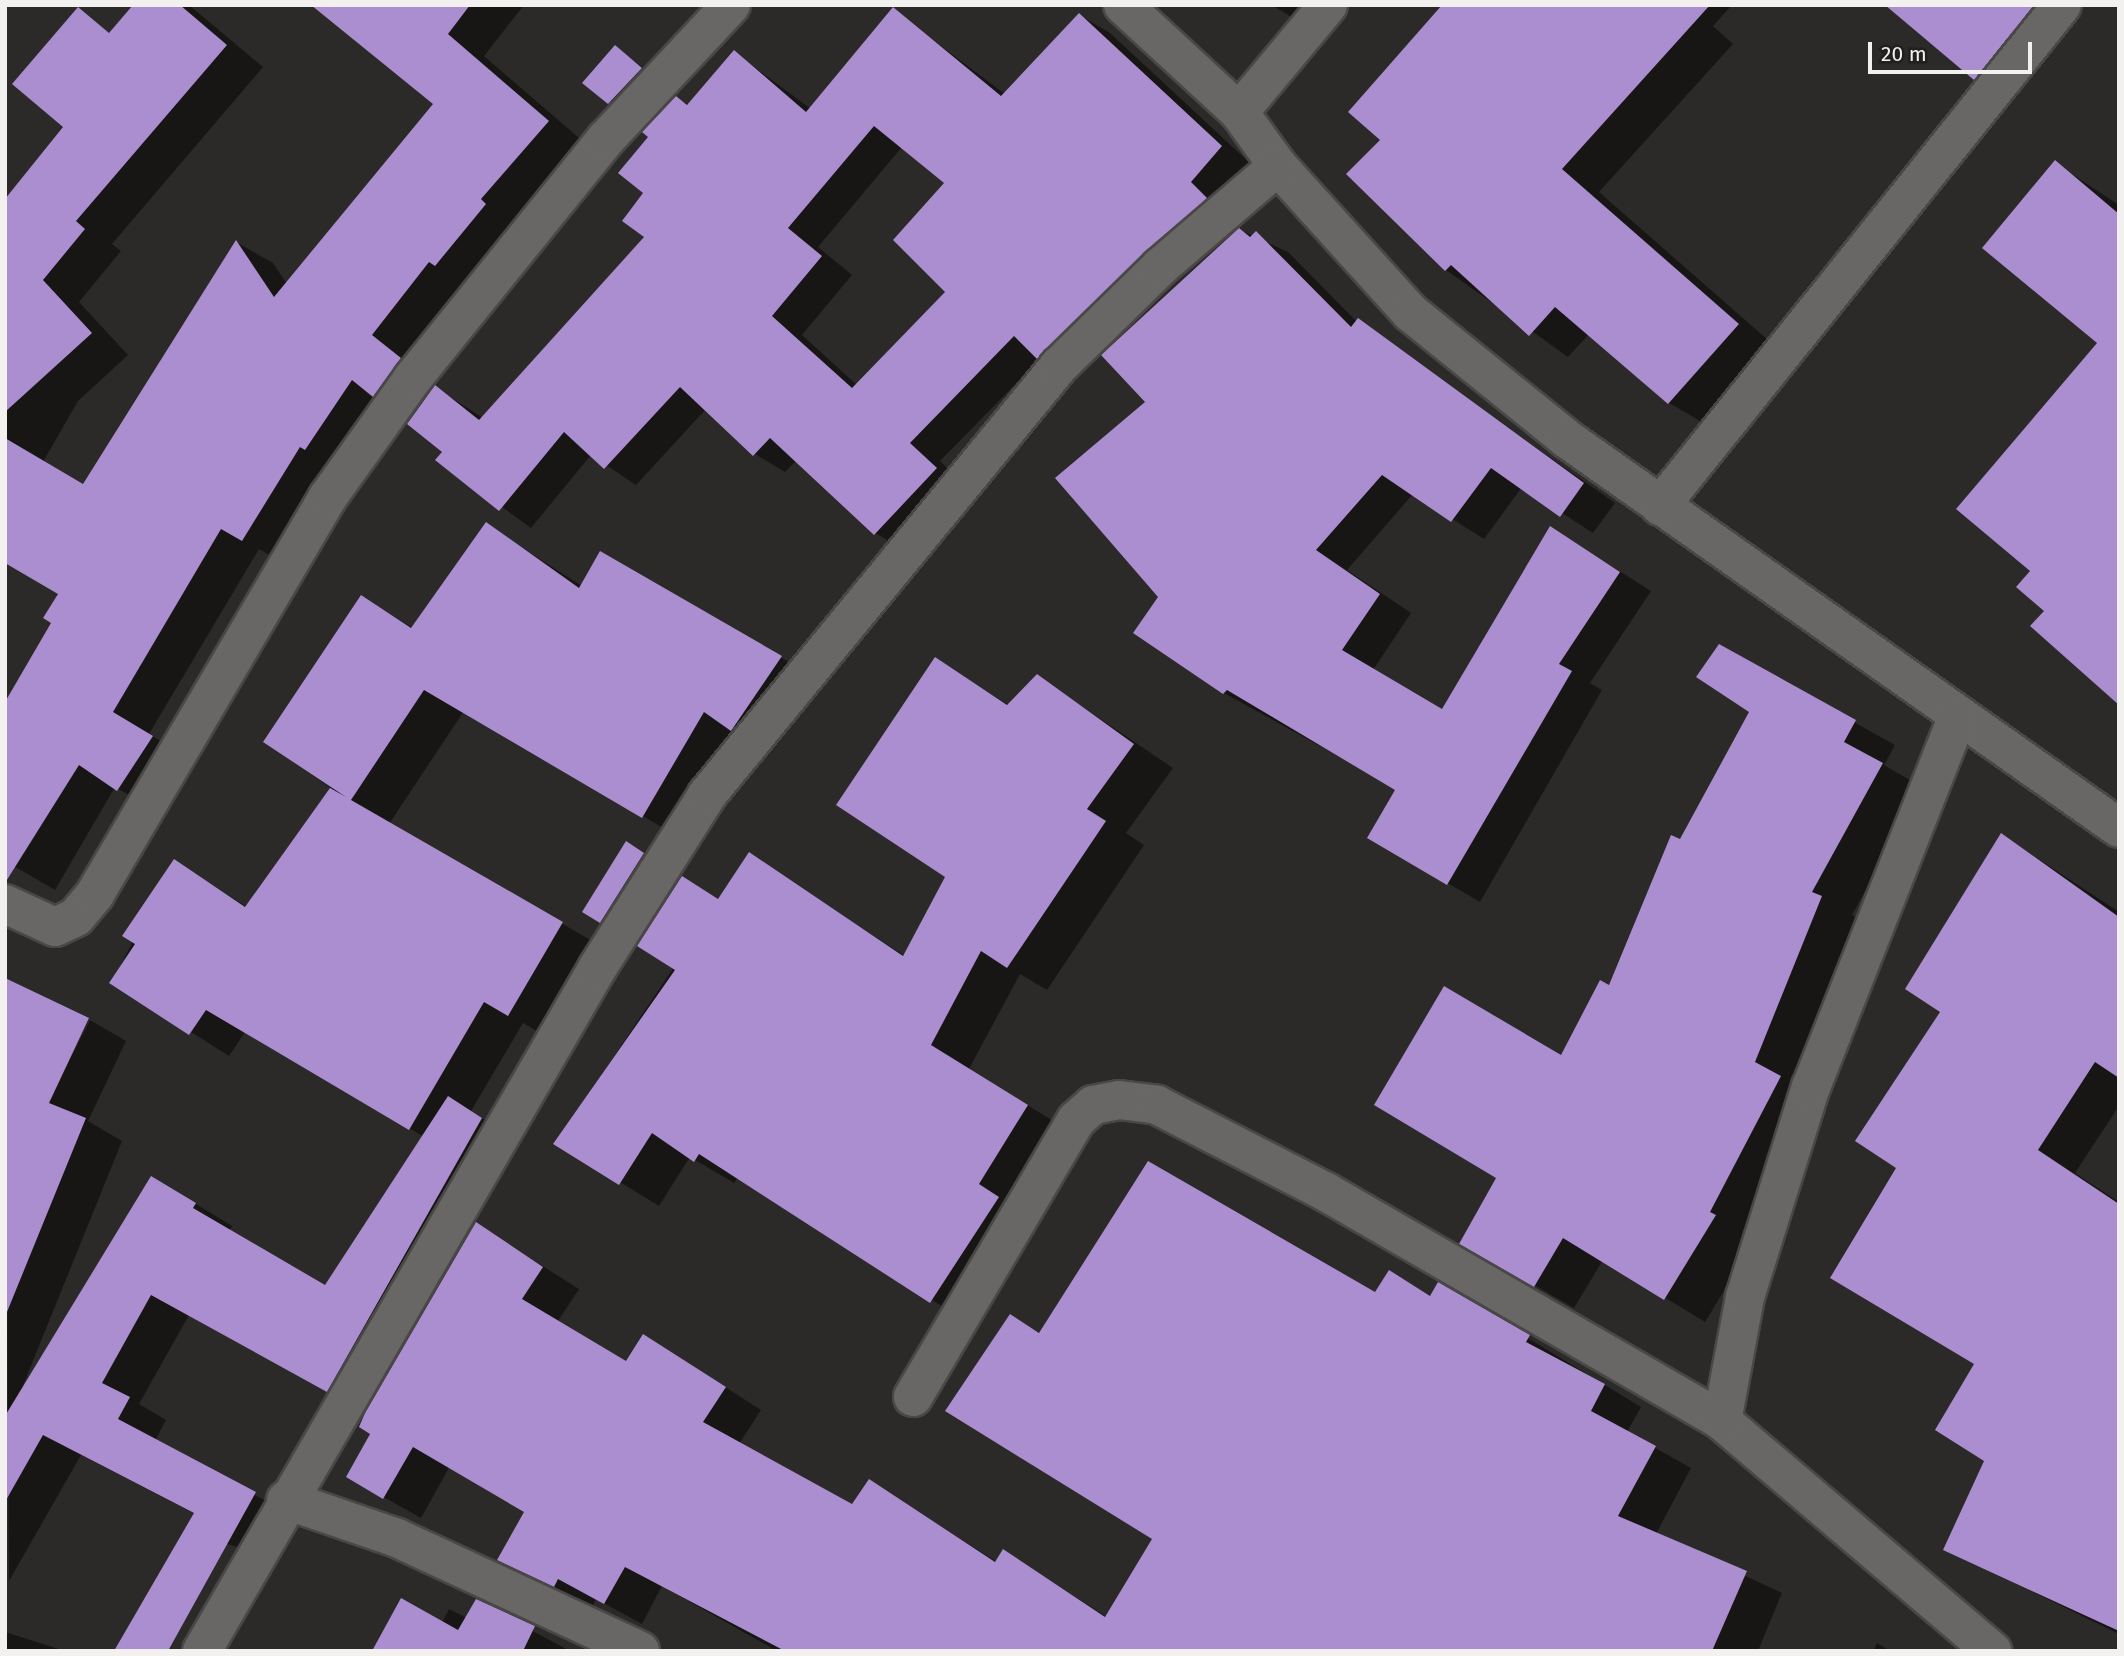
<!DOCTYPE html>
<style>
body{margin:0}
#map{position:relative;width:2124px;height:1656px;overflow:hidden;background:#2c2a28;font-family:"Fira Sans",sans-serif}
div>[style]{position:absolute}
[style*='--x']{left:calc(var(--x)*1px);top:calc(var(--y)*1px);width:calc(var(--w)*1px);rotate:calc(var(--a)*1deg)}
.shadow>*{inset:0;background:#0007}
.building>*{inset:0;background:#aa8ed0}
.roads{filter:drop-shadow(2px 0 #494846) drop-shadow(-2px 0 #494846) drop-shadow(0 2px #494846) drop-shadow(0 -2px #494846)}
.minor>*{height:38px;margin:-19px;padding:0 19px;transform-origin:19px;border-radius:19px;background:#696765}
span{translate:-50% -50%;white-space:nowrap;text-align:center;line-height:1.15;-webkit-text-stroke:7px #22201e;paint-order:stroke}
.frame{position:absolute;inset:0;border:7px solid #f2f1ef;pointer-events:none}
.scale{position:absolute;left:1868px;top:42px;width:164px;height:32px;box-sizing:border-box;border:4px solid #f2f1ef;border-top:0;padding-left:9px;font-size:21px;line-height:24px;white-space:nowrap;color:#f2f1ef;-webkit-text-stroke:5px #22201e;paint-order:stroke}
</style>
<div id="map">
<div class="shadow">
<i style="clip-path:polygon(evenodd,135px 5px,189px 5px,263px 67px,112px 244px,121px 251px,79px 302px,128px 355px,78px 401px,43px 462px,84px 486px,236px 242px,273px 263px,287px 284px,435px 104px,318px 5px,524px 5px,484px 56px,585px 143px,408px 357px,437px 380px,433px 386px,483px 418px,647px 237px,650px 137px,676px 98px,689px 105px,734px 52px,811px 109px,893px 10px,1005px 94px,1079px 15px,1110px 33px,1252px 165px,1069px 375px,1040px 359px,940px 461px,967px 487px,906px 551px,875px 533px,797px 460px,785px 472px,755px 454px,706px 409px,636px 485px,591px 455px,531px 528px,438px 460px,444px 452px,413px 418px,388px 404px,280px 561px,259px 549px,149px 734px,189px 759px,155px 810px,115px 787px,55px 890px,5px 861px,60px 593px,5px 561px,5px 202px,65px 126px,135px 5px,902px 147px,946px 183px,948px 292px,857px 385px,802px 335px,852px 275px,818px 247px,902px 147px)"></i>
<i style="clip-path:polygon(1272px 5px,1304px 5px,1293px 18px)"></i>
<i style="clip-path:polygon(1444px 5px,1732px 5px,1713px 26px,1733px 44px,1599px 192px,1776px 347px,1707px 425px,1669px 403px,1589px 334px,1568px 357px,1446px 270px,1383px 140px)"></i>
<i style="clip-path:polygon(2027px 5px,2057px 30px,2005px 95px,1975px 78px)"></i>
<i style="clip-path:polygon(615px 47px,656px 77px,624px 111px,585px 82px)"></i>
<i style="clip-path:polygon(2055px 163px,2119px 205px,2119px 702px,2046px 611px,2032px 571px,2099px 343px)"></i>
<i style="clip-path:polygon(1240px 230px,1288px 252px,1357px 322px,1615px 503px,1593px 533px,1522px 487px,1484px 539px,1413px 494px,1347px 570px,1411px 613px,1373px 670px,1443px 711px,1551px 528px,1651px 591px,1590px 683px,1602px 690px,1480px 902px,1369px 837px,1398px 789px,1224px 693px,1136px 632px,1160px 597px,1147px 403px)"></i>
<i style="clip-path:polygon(487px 525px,582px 586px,601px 554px,820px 680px,770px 752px,742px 736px,682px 839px,464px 711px,389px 824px,601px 946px,547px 1037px,523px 1023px,471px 1111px,518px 1141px,365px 1412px,189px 1315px,139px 1404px,166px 1420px,155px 1441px,292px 1515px,271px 1557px,227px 1544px,195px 1514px,81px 1455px,9px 1581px,5px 980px,89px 1019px,44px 1110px,90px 1020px,126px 1041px,88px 1121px,122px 1141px,22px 1388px,188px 1199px,232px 1226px,229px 1231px,326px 1287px,424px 1137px,245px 1032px,229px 1056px,112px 982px,174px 861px,247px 907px,351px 802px,265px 742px,362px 597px,413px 628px)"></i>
<i style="clip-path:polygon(1719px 647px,1895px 745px,1884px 765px,1922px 787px,1852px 915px,1861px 921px,1755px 1240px,1705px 1322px,1603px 1260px,1574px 1308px,1462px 1243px,1562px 1057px,1610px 988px,1751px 712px)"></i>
<i style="clip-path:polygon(935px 660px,1009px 705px,1037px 676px,1173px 768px,1126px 833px,1144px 845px,1047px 990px,1020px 974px,969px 1069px,1066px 1129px,970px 1324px,738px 1177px,734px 1183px,690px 1157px,659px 1206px,556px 1143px,749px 855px,905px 956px,947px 877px)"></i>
<i style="clip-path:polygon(2002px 835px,2119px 912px,2119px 1106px,2075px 1173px,2119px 1202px,2119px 1634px,1945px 1549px,1987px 1460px,1976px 1364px,1899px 1168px)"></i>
<i style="clip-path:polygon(627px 844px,658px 863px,615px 930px,585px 911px)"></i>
<i style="clip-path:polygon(476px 1224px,579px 1289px,558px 1321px,627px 1363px,680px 1358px,761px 1410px,739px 1444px,853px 1507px,869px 1481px,997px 1562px,1004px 1551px,1107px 1617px,1154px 1538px,1011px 1316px,1041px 1334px,1376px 1294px,1390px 1272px,1432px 1297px,1439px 1284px,1641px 1407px,1627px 1432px,1691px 1468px,1656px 1534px,1782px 1593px,1758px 1651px,777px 1651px,662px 1586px,642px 1624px,596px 1599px,592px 1607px,499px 1560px,527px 1511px,450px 1466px,421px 1518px,348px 1477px)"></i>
<i style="clip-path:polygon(477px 1601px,570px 1651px,374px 1651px,442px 1623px,449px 1609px,467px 1618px)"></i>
<i style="clip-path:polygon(5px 1632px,65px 1651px,5px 1651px)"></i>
<i style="clip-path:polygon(1877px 1643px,1890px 1651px,1873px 1651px)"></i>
</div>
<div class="building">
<i style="clip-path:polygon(133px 5px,180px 5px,227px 45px,76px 221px,85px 229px,43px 280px,92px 333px,5px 412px,5px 199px,63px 127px,12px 84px,78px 7px,109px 33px)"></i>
<i style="clip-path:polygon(311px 5px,470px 5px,448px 34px,549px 121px,481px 199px,486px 204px,435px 266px,429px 262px,372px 335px,401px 358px,373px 397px,352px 380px,305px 450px,300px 447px,242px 541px,221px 529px,113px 712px,153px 736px,117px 791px,79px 765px,5px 883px,5px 702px,51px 623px,43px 618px,58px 594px,5px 563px,5px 438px,83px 484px,236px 240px,274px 297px,433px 104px)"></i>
<i style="clip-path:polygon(1442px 5px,1710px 5px,1562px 169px,1739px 324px,1668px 404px,1555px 307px,1529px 336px,1451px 265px,1445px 271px,1346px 174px,1380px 140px,1348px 112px)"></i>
<i style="clip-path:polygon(1885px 5px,2034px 5px,1974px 80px)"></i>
<i style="clip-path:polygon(evenodd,893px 7px,1001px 96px,1079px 13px,1222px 146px,1191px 182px,1207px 198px,1037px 359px,1014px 336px,910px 443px,937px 468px,874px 535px,770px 438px,753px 456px,680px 387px,604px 469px,564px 432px,499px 511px,435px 460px,442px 452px,407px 424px,435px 385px,479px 420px,644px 237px,622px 221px,643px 193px,618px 173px,648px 137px,642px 132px,676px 96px,687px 105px,734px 50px,806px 112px,893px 7px,874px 126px,944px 183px,893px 240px,945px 292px,852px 388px,772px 316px,822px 256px,788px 228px,874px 126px)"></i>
<i style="clip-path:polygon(615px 45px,642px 68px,608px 104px,582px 83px)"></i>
<i style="clip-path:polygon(2055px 160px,2119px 214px,2119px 705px,2030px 626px,2044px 611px,2016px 587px,2030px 571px,1956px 509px,2097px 343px,1982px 248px)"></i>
<i style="clip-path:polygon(1239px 228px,1250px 237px,1256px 231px,1351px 327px,1358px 318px,1584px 483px,1560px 517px,1491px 468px,1451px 522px,1382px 475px,1316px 550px,1380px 594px,1342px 650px,1442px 709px,1550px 526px,1620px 572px,1559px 664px,1572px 671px,1447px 885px,1367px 838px,1395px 790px,1227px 690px,1223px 694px,1133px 633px,1158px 597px,1055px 478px,1145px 402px,1101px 355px)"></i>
<i style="clip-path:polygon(486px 522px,579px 588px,600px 551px,782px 656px,731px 731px,704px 712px,642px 818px,424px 690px,351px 800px,563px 922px,508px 1016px,484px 1002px,409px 1130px,206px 1010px,189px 1035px,109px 983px,135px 944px,122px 936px,174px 859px,245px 907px,330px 788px,346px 797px,263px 742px,361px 595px,411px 628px)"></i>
<i style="clip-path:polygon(1719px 644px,1856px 720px,1844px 742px,1883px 763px,1812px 892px,1822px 896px,1755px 1062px,1781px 1076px,1710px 1212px,1716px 1215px,1664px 1300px,1563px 1238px,1534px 1287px,1459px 1244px,1496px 1178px,1374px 1105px,1444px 986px,1561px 1055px,1600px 980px,1609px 985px,1671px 835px,1680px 839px,1749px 712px,1696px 677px)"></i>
<i style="clip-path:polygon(935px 657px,1007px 705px,1037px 674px,1134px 744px,1087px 809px,1106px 821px,1007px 968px,981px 951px,931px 1045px,1028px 1105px,979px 1184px,999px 1197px,930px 1303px,699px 1154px,694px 1162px,652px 1133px,619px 1185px,553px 1144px,675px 970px,637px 946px,682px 876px,718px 899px,749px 852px,903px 956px,945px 877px,836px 805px)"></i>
<i style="clip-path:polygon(2001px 833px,2119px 917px,2119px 1078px,2095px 1062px,2038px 1150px,2119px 1204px,2119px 1631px,1943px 1550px,1984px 1461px,1935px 1430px,1974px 1364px,1830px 1278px,1896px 1168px,1855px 1141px,1940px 1012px,1905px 989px)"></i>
<i style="clip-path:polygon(626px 841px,644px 853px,600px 923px,582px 912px)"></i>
<i style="clip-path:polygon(5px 978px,89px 1018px,49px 1103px,86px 1118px,7px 1312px)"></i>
<i style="clip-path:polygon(448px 1096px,482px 1118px,327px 1392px,151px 1295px,102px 1383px,130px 1397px,118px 1419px,256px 1492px,168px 1651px,114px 1651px,194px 1513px,43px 1435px,5px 1502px,5px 1416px,151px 1176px,196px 1203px,193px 1208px,325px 1285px)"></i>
<i style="clip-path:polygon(1148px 1161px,1375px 1292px,1389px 1270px,1430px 1296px,1438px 1282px,1530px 1335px,1526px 1342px,1605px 1384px,1591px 1411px,1656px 1446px,1618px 1516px,1747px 1571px,1712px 1651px,785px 1651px,625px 1567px,604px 1604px,558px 1579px,554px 1587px,497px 1560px,524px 1512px,413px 1447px,383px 1499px,346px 1477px,370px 1434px,359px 1427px,365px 1413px,476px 1222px,543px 1267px,522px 1299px,626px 1361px,643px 1334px,726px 1387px,703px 1422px,852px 1504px,869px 1479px,995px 1562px,1003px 1549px,1105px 1617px,1152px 1539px,945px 1411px,1010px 1314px,1039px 1333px)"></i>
<i style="clip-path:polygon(401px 1598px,458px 1630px,476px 1599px,535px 1626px,523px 1651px,372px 1651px)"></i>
</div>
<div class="roads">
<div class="minor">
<i style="--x:1123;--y:5;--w:158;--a:42.7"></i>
<i style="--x:1239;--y:112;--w:67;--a:54.2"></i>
<i style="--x:1278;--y:166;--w:198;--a:47.9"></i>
<i style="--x:1411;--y:313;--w:201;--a:38.9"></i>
<i style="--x:1567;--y:439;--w:675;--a:35.17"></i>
<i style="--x:1239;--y:112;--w:139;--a:-50.2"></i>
<i style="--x:1660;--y:506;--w:642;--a:-51.26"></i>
<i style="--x:5;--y:904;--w:55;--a:24.7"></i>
<i style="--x:55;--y:927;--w:23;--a:-25"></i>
<i style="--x:76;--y:917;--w:30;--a:-50"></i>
<i style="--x:95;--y:894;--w:460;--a:-59.6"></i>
<i style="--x:328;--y:497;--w:146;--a:-54.5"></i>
<i style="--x:413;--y:378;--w:307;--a:-51.1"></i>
<i style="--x:606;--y:139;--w:183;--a:-47"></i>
<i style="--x:913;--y:1397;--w:321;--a:-59.5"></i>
<i style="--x:1076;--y:1120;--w:23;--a:-41"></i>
<i style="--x:1093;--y:1105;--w:26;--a:-11"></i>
<i style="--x:1119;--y:1100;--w:38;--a:7"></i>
<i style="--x:1157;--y:1105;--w:190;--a:27.2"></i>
<i style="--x:1326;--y:1192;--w:457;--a:30"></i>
<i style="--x:1722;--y:1421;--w:355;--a:40.4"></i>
<i style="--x:1722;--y:1421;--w:126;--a:-79.5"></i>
<i style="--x:1745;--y:1297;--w:220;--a:-72.6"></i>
<i style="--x:1811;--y:1087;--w:397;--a:-68.4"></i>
<i style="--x:286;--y:1500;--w:117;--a:18.9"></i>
<i style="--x:397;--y:1538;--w:268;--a:24.9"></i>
<i style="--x:202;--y:1651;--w:790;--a:-59.93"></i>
<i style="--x:598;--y:967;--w:204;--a:-57.6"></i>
<i style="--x:707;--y:795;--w:555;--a:-50.63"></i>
<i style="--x:1059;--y:366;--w:141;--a:-44.4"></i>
<i style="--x:1160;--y:267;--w:155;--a:-40.6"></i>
</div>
</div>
<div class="frame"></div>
<div class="scale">20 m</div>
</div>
